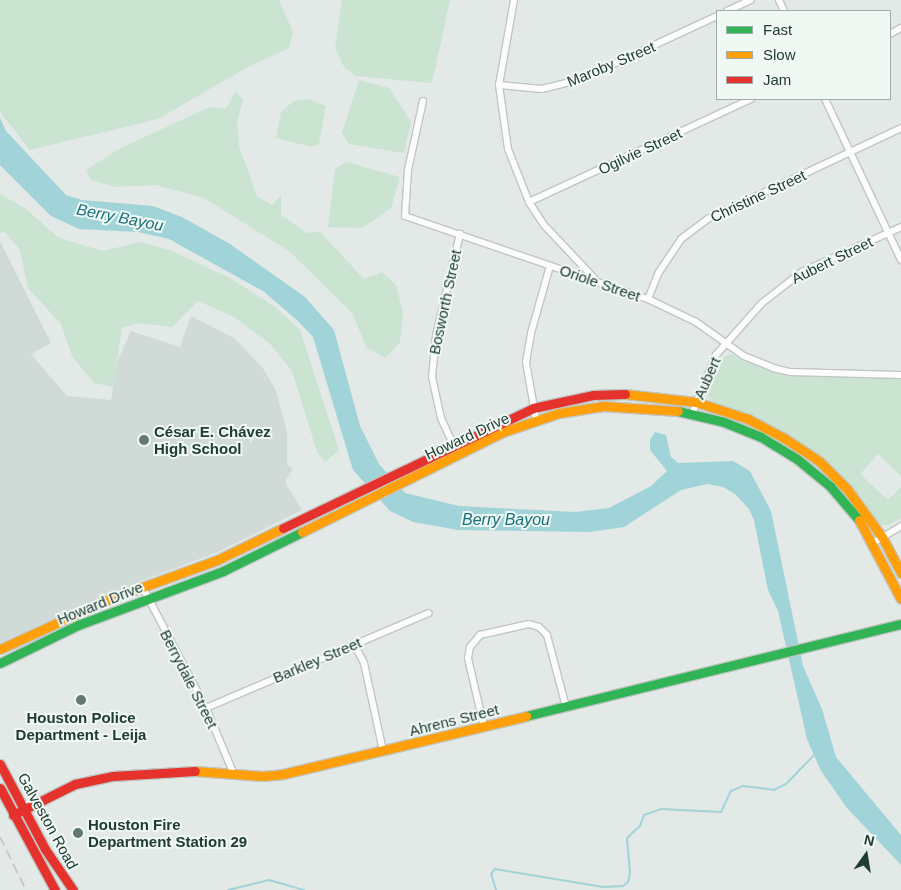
<!DOCTYPE html>
<meta charset="utf-8">
<style>
body{margin:0}
#map{position:relative;width:901px;height:890px;overflow:hidden;background:#e3e9e6;font-family:Helvetica,sans-serif}
div>[style]{position:absolute}
[style*='--x']{left:calc(var(--x)*1px);top:calc(var(--y)*1px);width:calc(var(--w)*1px);rotate:calc(var(--a)*1deg)}
.built>*{inset:0;background:#d0dad6}
.green>*{inset:0;background:#cbe3d1}
.water>*{inset:0;background:#a1d4d9}
.stream>*{height:2px;margin:-1px;padding:0 1px;transform-origin:1px;border-radius:1px;background:#a1d4d9}
.roads{filter:drop-shadow(1px 0 #c0c6c3) drop-shadow(-1px 0 #c0c6c3) drop-shadow(0 1px #c0c6c3) drop-shadow(0 -1px #c0c6c3)}
.street>*{height:6px;margin:-3px;padding:0 3px;transform-origin:3px;border-radius:3px;background:#fbfcfb}
.fast>*{height:9px;margin:-4.5px;padding:0 4.5px;transform-origin:4.5px;border-radius:4.5px;background:#30b455}
.slow>*{height:9px;margin:-4.5px;padding:0 4.5px;transform-origin:4.5px;border-radius:4.5px;background:#ff9f0a}
.jam>*{height:9px;margin:-4.5px;padding:0 4.5px;transform-origin:4.5px;border-radius:4.5px;background:#e5322d}
.rail>*{height:2px;margin-top:-1px;transform-origin:0;background:repeating-linear-gradient(90deg,#c6cac9 0 10px,transparent 0 15px)}
.dots>*{width:14px;height:14px;translate:-50% -50%;box-sizing:border-box;border:2px solid #f0f8f4;border-radius:50%}
span{translate:-50% -50%;white-space:nowrap;text-align:center;line-height:1.15;-webkit-text-stroke:4px #f0f8f4;paint-order:stroke}
.street-label{font-size:15px;color:#203c33}
.poi-label{font-size:15px;color:#203c33;font-weight:700}
.left{translate:0 -50%;text-align:left}
.water-label{font-size:16px;color:#186f7b;font-style:italic}
.legend{position:absolute;left:716px;top:10px;width:175px;height:90px;box-sizing:border-box;background:#f0f8f4;border:1px solid #9dada7;margin:0;padding:6px 9px;list-style:none;font-size:15px;color:#203c33}
.legend li{display:flex;align-items:center;gap:10px;height:25px}
.legend b{width:25px;border:1px solid #9dada7}
.north{position:absolute;left:841px;top:830px;width:50px;height:50px;-webkit-text-stroke:4px #f0f8f4;paint-order:stroke;rotate:13deg;font-size:14px;font-weight:700;line-height:20px;text-align:center;color:#203c33}
.north::after{content:'';display:block;margin:auto;width:18px;height:22px;background:#203c33;clip-path:polygon(50% 0,100% 100%,50% 72%,0 100%)}
</style>
<div id="map">
<div class="built">
<i style="clip-path:polygon(0 241px,51px 343px,31px 354px,67px 396px,111px 400px,117px 363px,131px 331px,180px 347px,191px 316px,234px 338px,263px 368px,276px 391px,287px 432px,287px 465px,293px 468px,285px 482px,302px 510px,218px 552px,107px 594px,0 643px)"></i>
</div>
<div class="green">
<i style="clip-path:polygon(0 0,279px 0,293px 32px,289px 48px,246px 68px,158px 119px,30px 150px,0 112px)"></i>
<i style="clip-path:polygon(342px 0,450px 0,432px 83px,356px 76px,344px 67px,335px 48px)"></i>
<i style="clip-path:polygon(359px 80px,389px 88px,411px 122px,404px 153px,349px 144px,342px 133px)"></i>
<i style="clip-path:polygon(236px 91px,243px 100px,237px 122px,239px 146px,257px 196px,272px 205px,281px 195px,281px 215px,307px 233px,320px 232px,364px 279px,382px 272px,396px 285px,403px 313px,400px 342px,385px 358px,366px 347px,353px 314px,289px 251px,204px 198px,156px 185px,115px 187px,91px 180px,86px 170px,121px 148px,210px 107px,226px 109px)"></i>
<i style="clip-path:polygon(308px 99px,326px 106px,319px 144px,312px 147px,276px 138px,281px 112px,294px 101px)"></i>
<i style="clip-path:polygon(346px 162px,400px 177px,391px 208px,362px 228px,328px 227px,335px 169px)"></i>
<i style="clip-path:polygon(0 194px,26px 209px,59px 238px,103px 251px,140px 242px,170px 250px,230px 278px,275px 307px,300px 330px,339px 450px,325px 462px,317px 452px,292px 371px,270px 344px,234px 317px,198px 301px,172px 327px,139px 323px,122px 328px,113px 387px,94px 383px,72px 356px,61px 324px,28px 288px,20px 250px,5px 232px,0 233px)"></i>
<i style="clip-path:polygon(730px 354px,777px 374px,901px 378px,901px 476px,878px 454px,860px 474px,888px 500px,901px 487px,901px 518px,889px 525px,880px 525px,842px 477px,805px 446px,767px 423px,710px 401px,706px 389px,713px 373px,722px 359px)"></i>
</div>
<div class="water">
<i style="clip-path:polygon(0 118px,6px 131px,66px 195px,82px 200px,153px 206px,182px 217px,230px 244px,305px 297px,334px 330px,360px 426px,379px 464px,405px 493px,459px 506px,575px 512px,609px 508px,651px 486px,667px 471px,650px 450px,650px 440px,655px 432px,666px 435px,671px 457px,678px 463px,733px 461px,750px 471px,771px 511px,803px 666px,822px 709px,836px 757px,901px 835px,901px 865px,847px 808px,821px 771px,807px 739px,778px 611px,768px 590px,754px 520px,749px 509px,735px 494px,723px 487px,707px 484px,681px 490px,624px 527px,590px 532px,458px 530px,413px 522px,390px 511px,353px 470px,313px 337px,298px 321px,263px 291px,169px 239px,138px 232px,79px 229px,51px 216px,0 165px)"></i>
</div>
<div class="stream">
<i style="--x:228;--y:890;--w:42;--a:-13.7"></i>
<i style="--x:269;--y:880;--w:36;--a:16"></i>
<i style="--x:496;--y:890;--w:17;--a:-107"></i>
<i style="--x:491;--y:874;--w:6;--a:-51"></i>
<i style="--x:495;--y:869;--w:110;--a:9.4"></i>
<i style="--x:604;--y:887;--w:19;--a:-3"></i>
<i style="--x:623;--y:886;--w:6;--a:-39"></i>
<i style="--x:628;--y:882;--w:9;--a:-77"></i>
<i style="--x:630;--y:873;--w:35;--a:-95"></i>
<i style="--x:627;--y:838;--w:18;--a:-43"></i>
<i style="--x:640;--y:826;--w:12;--a:-70"></i>
<i style="--x:644;--y:815;--w:18;--a:-19"></i>
<i style="--x:661;--y:809;--w:60;--a:2.9"></i>
<i style="--x:721;--y:812;--w:23;--a:-65"></i>
<i style="--x:731;--y:791;--w:13;--a:-23"></i>
<i style="--x:743;--y:786;--w:31;--a:7"></i>
<i style="--x:774;--y:790;--w:13;--a:-27"></i>
<i style="--x:786;--y:784;--w:43;--a:-45.9"></i>
</div>
<div class="roads">
<div class="street">
<i style="--x:514;--y:0;--w:86;--a:100"></i>
<i style="--x:499;--y:85;--w:65;--a:82"></i>
<i style="--x:508;--y:149;--w:57;--a:68.4"></i>
<i style="--x:529;--y:202;--w:27;--a:57"></i>
<i style="--x:544;--y:225;--w:73;--a:46.7"></i>
<i style="--x:779;--y:0;--w:12;--a:66"></i>
<i style="--x:727;--y:11;--w:26;--a:-25"></i>
<i style="--x:890;--y:34;--w:13;--a:-29"></i>
<i style="--x:499;--y:85;--w:43;--a:5.3"></i>
<i style="--x:542;--y:89;--w:38;--a:-14"></i>
<i style="--x:579;--y:80;--w:152;--a:-24.9"></i>
<i style="--x:825;--y:99;--w:178;--a:64.7"></i>
<i style="--x:423;--y:101;--w:71;--a:102.3"></i>
<i style="--x:408;--y:170;--w:46;--a:93.7"></i>
<i style="--x:405;--y:216;--w:257;--a:18.9"></i>
<i style="--x:648;--y:299;--w:53;--a:25.6"></i>
<i style="--x:696;--y:322;--w:59;--a:35.3"></i>
<i style="--x:744;--y:356;--w:31;--a:22"></i>
<i style="--x:773;--y:368;--w:18;--a:13"></i>
<i style="--x:791;--y:372;--w:110;--a:1.6"></i>
<i style="--x:529;--y:202;--w:245;--a:-24.9"></i>
<i style="--x:648;--y:299;--w:29;--a:-68"></i>
<i style="--x:659;--y:272;--w:40;--a:-56"></i>
<i style="--x:681;--y:239;--w:34;--a:-37"></i>
<i style="--x:708;--y:219;--w:213;--a:-25.2"></i>
<i style="--x:692;--y:414;--w:64;--a:-67.9"></i>
<i style="--x:716;--y:355;--w:69;--a:-48.5"></i>
<i style="--x:762;--y:303;--w:51;--a:-37.8"></i>
<i style="--x:802;--y:272;--w:109;--a:-24.4"></i>
<i style="--x:536;--y:419;--w:58;--a:-100"></i>
<i style="--x:526;--y:362;--w:29;--a:-80"></i>
<i style="--x:531;--y:333;--w:70;--a:-74.2"></i>
<i style="--x:458;--y:455;--w:41;--a:-114.7"></i>
<i style="--x:441;--y:418;--w:42;--a:-102.4"></i>
<i style="--x:432;--y:377;--w:41;--a:-84.4"></i>
<i style="--x:436;--y:336;--w:105;--a:-76.8"></i>
<i style="--x:873;--y:543;--w:33;--a:-31"></i>
<i style="--x:143;--y:588;--w:136;--a:62.3"></i>
<i style="--x:206;--y:708;--w:67;--a:67.2"></i>
<i style="--x:354;--y:644;--w:21;--a:62"></i>
<i style="--x:364;--y:663;--w:90;--a:77.8"></i>
<i style="--x:206;--y:708;--w:242;--a:-23.1"></i>
<i style="--x:484;--y:727;--w:71;--a:-103.1"></i>
<i style="--x:468;--y:658;--w:11;--a:-80"></i>
<i style="--x:470;--y:647;--w:16;--a:-50"></i>
<i style="--x:480;--y:635;--w:50;--a:-12.7"></i>
<i style="--x:529;--y:624;--w:10;--a:17"></i>
<i style="--x:539;--y:627;--w:11;--a:45"></i>
<i style="--x:547;--y:635;--w:74;--a:75.2"></i>
</div>
<div class="fast">
<i style="--x:678;--y:411;--w:47;--a:13.4"></i>
<i style="--x:724;--y:422;--w:40;--a:22"></i>
<i style="--x:761;--y:437;--w:42;--a:31.4"></i>
<i style="--x:797;--y:459;--w:43;--a:39.3"></i>
<i style="--x:830;--y:486;--w:45;--a:49.5"></i>
<i style="--x:0;--y:663;--w:87;--a:-26"></i>
<i style="--x:78;--y:625;--w:155;--a:-20.4"></i>
<i style="--x:223;--y:571;--w:88;--a:-26.3"></i>
<i style="--x:526;--y:716;--w:386;--a:-13.8"></i>
</div>
<div class="slow">
<i style="--x:625;--y:394;--w:71;--a:6.4"></i>
<i style="--x:696;--y:402;--w:55;--a:18.1"></i>
<i style="--x:748;--y:419;--w:41;--a:27.8"></i>
<i style="--x:784;--y:438;--w:42;--a:33.3"></i>
<i style="--x:819;--y:461;--w:40;--a:45"></i>
<i style="--x:847;--y:489;--w:59;--a:53.9"></i>
<i style="--x:882;--y:537;--w:41;--a:62.2"></i>
<i style="--x:859;--y:520;--w:89;--a:62"></i>
<i style="--x:302;--y:532;--w:225;--a:-26.5"></i>
<i style="--x:503;--y:432;--w:59;--a:-18.7"></i>
<i style="--x:559;--y:413;--w:45;--a:-9"></i>
<i style="--x:603;--y:406;--w:75;--a:3.8"></i>
<i style="--x:0;--y:649;--w:118;--a:-24.6"></i>
<i style="--x:107;--y:600;--w:117;--a:-20"></i>
<i style="--x:217;--y:560;--w:73;--a:-25.9"></i>
<i style="--x:195;--y:771;--w:67;--a:4.3"></i>
<i style="--x:262;--y:776;--w:21;--a:-5"></i>
<i style="--x:283;--y:774;--w:250;--a:-13.4"></i>
</div>
<div class="jam">
<i style="--x:283;--y:528;--w:277;--a:-25.6"></i>
<i style="--x:533;--y:408;--w:61;--a:-12.2"></i>
<i style="--x:593;--y:395;--w:32;--a:-2"></i>
<i style="--x:0;--y:764;--w:96;--a:62.1"></i>
<i style="--x:45;--y:849;--w:50;--a:55.7"></i>
<i style="--x:0;--y:788;--w:116;--a:61.7"></i>
<i style="--x:13;--y:815;--w:69;--a:-26.6"></i>
<i style="--x:75;--y:784;--w:39;--a:-12"></i>
<i style="--x:113;--y:776;--w:82;--a:-3.5"></i>
</div>
</div>
<div class="rail">
<i style="--x:0;--y:837;--w:59;--a:63.9"></i>
</div>
<div class="dots">
<i style="left:144px;top:440px;background:#647972"></i>
<i style="left:81px;top:700px;background:#647972"></i>
<i style="left:78px;top:833px;background:#647972"></i>
</div>
<div class="street-label">
<span style="left:611px;top:64px;rotate:-23deg">Maroby Street</span>
<span style="left:640px;top:151px;rotate:-25deg">Ogilvie Street</span>
<span style="left:758px;top:196px;rotate:-25deg">Christine Street</span>
<span style="left:832px;top:260px;rotate:-26deg">Aubert Street</span>
<span style="left:600px;top:283px;rotate:19deg">Oriole Street</span>
<span style="left:445px;top:302px;rotate:-78deg">Bosworth Street</span>
<span style="left:707px;top:378px;rotate:-66deg">Aubert</span>
<span style="left:467px;top:436px;rotate:-25deg">Howard Drive</span>
<span style="left:100px;top:603px;rotate:-22deg">Howard Drive</span>
<span style="left:317px;top:660px;rotate:-23deg">Barkley Street</span>
<span style="left:189px;top:679px;rotate:63deg">Berrydale Street</span>
<span style="left:454px;top:720px;rotate:-14deg">Ahrens Street</span>
<span style="left:48px;top:821px;rotate:61deg">Galveston Road</span>
</div>
<div class="poi-label">
<span class="left" style="left:154px;top:440px">César E. Chávez<br>High School</span>
<span style="left:81px;top:726px">Houston Police<br>Department - Leija</span>
<span class="left" style="left:88px;top:833px">Houston Fire<br>Department Station 29</span>
</div>
<div class="water-label">
<span style="left:120px;top:218px;rotate:11deg">Berry Bayou</span>
<span style="left:506px;top:520px">Berry Bayou</span>
</div>
<ul class="legend">
<li><b style="height:6px;background:#30b455"></b>Fast</li>
<li><b style="height:6px;background:#ff9f0a"></b>Slow</li>
<li><b style="height:6px;background:#e5322d"></b>Jam</li>
</ul>
<div class="north">N</div>
</div>
